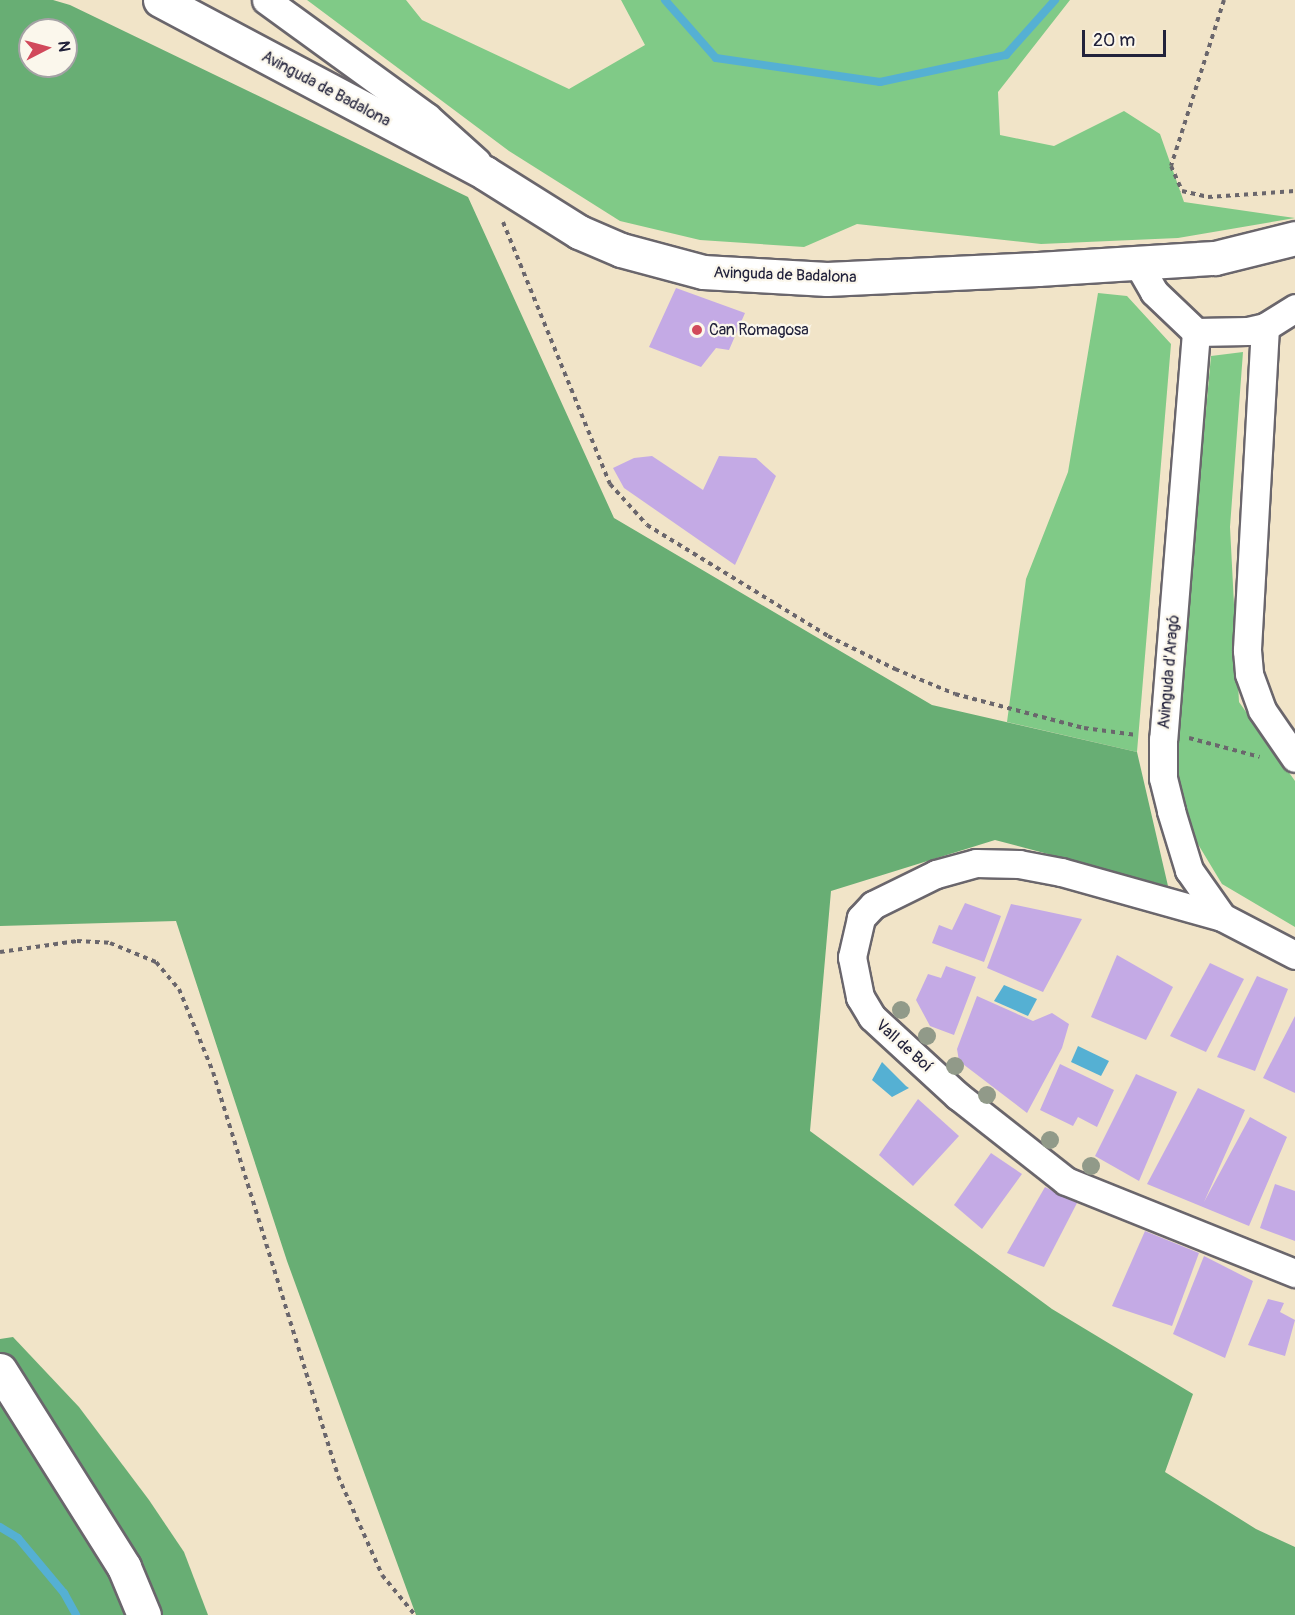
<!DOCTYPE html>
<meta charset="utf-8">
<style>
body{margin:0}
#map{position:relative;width:1295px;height:1615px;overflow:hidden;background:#f1e4c8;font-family:Pangolin,sans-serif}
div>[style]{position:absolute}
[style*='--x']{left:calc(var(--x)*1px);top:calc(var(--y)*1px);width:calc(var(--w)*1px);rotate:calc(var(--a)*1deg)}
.green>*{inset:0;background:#80ca87}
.forest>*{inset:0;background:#68ae74}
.water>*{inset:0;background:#55b0d3}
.stream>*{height:8px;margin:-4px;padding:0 4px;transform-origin:4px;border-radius:4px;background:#55b0d3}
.building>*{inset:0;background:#c4aae5}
.path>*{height:4px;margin-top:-2px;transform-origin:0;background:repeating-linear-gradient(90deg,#6a666c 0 4.5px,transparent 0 9px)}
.roads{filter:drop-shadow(2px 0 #6a666c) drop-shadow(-2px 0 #6a666c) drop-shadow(0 2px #6a666c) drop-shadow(0 -2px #6a666c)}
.minor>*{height:27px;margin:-13.5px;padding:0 13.5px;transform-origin:13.5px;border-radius:13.5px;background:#fff}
.tertiary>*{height:33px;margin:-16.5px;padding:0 16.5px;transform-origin:16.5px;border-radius:16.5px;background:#fff}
.trees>*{width:18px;height:18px;margin:-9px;border-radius:50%;background:#919a89}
.dots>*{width:16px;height:16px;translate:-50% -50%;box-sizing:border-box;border:3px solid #fbf7ec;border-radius:50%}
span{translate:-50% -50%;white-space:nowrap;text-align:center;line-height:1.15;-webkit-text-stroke:4.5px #fbf7ec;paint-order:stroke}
.street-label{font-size:16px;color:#22223b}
.poi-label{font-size:16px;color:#22223b}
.left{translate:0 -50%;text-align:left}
.north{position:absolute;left:18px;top:18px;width:60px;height:60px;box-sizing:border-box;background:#fbf7ec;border:2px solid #a4a2a5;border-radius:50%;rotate:84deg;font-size:16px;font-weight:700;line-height:24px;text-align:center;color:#22223b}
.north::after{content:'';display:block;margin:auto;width:21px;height:27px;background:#d1495b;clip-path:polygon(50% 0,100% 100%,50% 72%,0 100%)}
.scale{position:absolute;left:1082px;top:30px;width:84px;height:27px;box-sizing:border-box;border:3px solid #22223b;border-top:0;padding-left:8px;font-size:18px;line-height:21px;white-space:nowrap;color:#22223b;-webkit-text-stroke:4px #fbf7ec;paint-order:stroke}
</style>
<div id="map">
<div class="green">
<i style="clip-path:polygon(307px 0,406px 0,422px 20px,569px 89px,645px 45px,621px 0,1070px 0,998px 92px,1000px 135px,1054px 146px,1124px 111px,1160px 134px,1184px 202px,1295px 218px,1178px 238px,1041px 244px,857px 224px,804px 247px,700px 240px,620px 221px,509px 151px)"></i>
<i style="clip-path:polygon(1098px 293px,1127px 296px,1171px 344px,1137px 752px,1007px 722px,1026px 579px,1068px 472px)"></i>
<i style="clip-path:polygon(1243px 352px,1230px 527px,1239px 702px,1295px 781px,1295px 927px,1222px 884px,1187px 826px,1173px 767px,1211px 356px)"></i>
</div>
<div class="forest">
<i style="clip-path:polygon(evenodd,0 0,53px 0,70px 5px,468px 197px,614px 518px,932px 705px,1137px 752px,1168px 886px,995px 840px,831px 891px,810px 1131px,1052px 1309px,1193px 1394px,1165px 1472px,1256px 1529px,1295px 1547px,1295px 1615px,416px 1615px,287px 1261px,176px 921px,0 926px,0 0,30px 30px,66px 30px,66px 66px,30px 66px,30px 30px)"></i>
<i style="clip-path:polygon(13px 1337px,79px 1407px,149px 1500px,184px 1552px,208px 1615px,0 1615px,0 1339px)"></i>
</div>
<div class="water">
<i style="clip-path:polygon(1004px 985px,1037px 999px,1028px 1016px,994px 1001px)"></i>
<i style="clip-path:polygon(1078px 1046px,1109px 1061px,1101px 1076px,1071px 1062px)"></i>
<i style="clip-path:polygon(882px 1062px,906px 1086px,909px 1088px,892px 1097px,872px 1080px)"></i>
</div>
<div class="stream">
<i style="--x:665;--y:0;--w:77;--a:48.7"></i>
<i style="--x:716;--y:58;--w:166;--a:8.3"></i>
<i style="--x:880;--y:82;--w:129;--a:-12.1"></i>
<i style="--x:1006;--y:55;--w:74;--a:-48.3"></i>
<i style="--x:0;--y:1527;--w:21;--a:31"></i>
<i style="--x:18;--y:1538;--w:72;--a:50.1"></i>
<i style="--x:64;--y:1593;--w:25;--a:61"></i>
</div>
<div class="building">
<i style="clip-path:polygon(676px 288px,745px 313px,729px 350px,716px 348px,701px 367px,649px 347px)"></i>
<i style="clip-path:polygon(652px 456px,703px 490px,719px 456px,756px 458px,776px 476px,735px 565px,624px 488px,613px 468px,634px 458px)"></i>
<i style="clip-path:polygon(965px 903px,1001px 916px,984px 962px,932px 943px,939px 925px,952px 930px)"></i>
<i style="clip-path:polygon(1011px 904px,1082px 919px,1043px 992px,987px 968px)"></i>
<i style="clip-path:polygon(1117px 955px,1173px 987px,1146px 1040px,1091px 1017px)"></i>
<i style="clip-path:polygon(1210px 963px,1244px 979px,1206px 1052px,1170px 1036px)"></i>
<i style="clip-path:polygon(946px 966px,976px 977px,954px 1035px,930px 1026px,916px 1000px,928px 974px,941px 978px)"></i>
<i style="clip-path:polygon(1257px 976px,1288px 989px,1255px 1071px,1217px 1057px)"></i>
<i style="clip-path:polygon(977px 996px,1033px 1021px,1052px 1013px,1069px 1024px,1062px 1048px,1027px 1113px,959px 1061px,957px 1049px)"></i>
<i style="clip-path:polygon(1295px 1016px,1295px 1093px,1263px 1078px)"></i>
<i style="clip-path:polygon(1060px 1064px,1114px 1090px,1097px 1127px,1078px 1117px,1073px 1126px,1040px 1110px)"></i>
<i style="clip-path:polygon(1136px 1074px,1177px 1092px,1139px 1181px,1095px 1156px)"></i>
<i style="clip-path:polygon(1198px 1088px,1245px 1110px,1204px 1202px,1250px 1117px,1287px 1137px,1249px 1226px,1147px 1184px)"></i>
<i style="clip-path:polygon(918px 1099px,959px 1136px,913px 1186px,879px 1155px)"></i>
<i style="clip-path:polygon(991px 1153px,1022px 1174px,982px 1229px,954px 1205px)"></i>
<i style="clip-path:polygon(1275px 1184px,1295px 1191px,1295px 1241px,1260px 1228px)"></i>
<i style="clip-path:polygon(1045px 1187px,1077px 1203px,1044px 1267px,1007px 1253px)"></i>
<i style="clip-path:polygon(1145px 1231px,1199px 1253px,1172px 1326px,1112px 1306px)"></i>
<i style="clip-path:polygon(1204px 1256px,1253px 1281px,1225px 1358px,1173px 1334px)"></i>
<i style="clip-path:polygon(1268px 1299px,1284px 1303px,1280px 1312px,1295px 1320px,1285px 1356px,1248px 1345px)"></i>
</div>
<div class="path">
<i style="--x:1224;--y:0;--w:174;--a:107.7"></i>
<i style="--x:1171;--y:166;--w:27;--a:66"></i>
<i style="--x:1182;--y:191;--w:27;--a:13"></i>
<i style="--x:1208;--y:197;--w:87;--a:-3.9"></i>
<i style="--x:503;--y:222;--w:283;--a:67.8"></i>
<i style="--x:610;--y:484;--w:55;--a:47.9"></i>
<i style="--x:647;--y:525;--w:212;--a:31.5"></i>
<i style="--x:828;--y:636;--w:75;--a:26.2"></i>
<i style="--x:895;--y:669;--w:65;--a:22.6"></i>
<i style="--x:955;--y:694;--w:133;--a:14.8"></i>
<i style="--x:1084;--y:728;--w:53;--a:7.5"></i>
<i style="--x:1189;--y:738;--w:73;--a:15"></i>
<i style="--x:0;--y:952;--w:78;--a:-8.1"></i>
<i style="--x:77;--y:941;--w:33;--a:3"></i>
<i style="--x:110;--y:943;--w:50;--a:22.4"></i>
<i style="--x:156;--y:962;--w:35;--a:50"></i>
<i style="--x:179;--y:989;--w:90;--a:67.7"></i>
<i style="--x:213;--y:1072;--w:423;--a:72.8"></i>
<i style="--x:338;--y:1476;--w:108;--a:66"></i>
<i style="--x:382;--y:1575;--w:52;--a:50.5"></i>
</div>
<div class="roads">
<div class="minor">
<i style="--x:266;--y:0;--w:199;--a:36"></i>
<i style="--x:427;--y:117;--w:67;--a:42"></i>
<i style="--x:1138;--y:264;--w:32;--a:60"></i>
<i style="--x:1154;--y:292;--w:58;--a:43.6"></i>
<i style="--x:1196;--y:332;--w:408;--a:94.6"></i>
<i style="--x:1163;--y:739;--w:39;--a:90"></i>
<i style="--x:1163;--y:778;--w:34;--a:76"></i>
<i style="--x:1171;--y:811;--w:62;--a:73"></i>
<i style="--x:1189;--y:870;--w:57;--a:54.9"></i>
<i style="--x:1222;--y:917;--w:82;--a:27.5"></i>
<i style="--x:1265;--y:327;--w:324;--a:93.2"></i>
<i style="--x:1247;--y:650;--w:24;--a:85"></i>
<i style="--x:1249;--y:674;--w:38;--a:70"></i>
<i style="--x:1262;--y:710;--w:58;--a:55.5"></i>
<i style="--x:1196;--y:332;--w:52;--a:-1.1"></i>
<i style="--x:1248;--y:331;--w:17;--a:-13"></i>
<i style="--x:1265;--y:327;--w:36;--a:-32"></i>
<i style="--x:1222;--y:917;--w:167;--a:-164.4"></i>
<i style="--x:1061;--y:872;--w:43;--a:-169.2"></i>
<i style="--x:1019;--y:864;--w:43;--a:-178.7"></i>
<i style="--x:976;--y:863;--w:41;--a:164.6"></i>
<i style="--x:936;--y:874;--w:70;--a:153.8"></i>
<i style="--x:873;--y:905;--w:18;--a:133"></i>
<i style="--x:861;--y:918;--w:40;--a:103"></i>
<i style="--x:852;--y:957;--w:41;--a:78.7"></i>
<i style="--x:860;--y:997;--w:23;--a:59"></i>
<i style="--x:872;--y:1017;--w:117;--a:42.6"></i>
<i style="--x:958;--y:1096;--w:137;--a:38.2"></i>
<i style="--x:1066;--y:1181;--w:247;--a:21.9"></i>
</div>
<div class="tertiary">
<i style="--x:160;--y:0;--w:368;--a:28"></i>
<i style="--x:485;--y:173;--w:111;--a:32.1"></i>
<i style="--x:579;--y:232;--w:46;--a:23.2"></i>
<i style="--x:621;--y:250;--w:85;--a:15"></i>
<i style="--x:703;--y:272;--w:124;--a:3.2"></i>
<i style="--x:827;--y:279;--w:211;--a:-2.7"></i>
<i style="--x:1038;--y:269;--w:177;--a:-3.6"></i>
<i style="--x:1215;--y:258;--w:82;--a:-14"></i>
<i style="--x:0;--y:1370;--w:233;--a:57.8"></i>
<i style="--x:124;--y:1567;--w:52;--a:67.4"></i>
</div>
</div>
<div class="trees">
<i style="left:901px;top:1010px"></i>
<i style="left:927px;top:1036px"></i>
<i style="left:955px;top:1066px"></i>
<i style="left:987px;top:1095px"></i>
<i style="left:1050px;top:1140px"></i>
<i style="left:1091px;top:1166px"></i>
</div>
<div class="dots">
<i style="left:697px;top:330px;background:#d1495b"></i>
</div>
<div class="street-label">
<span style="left:326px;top:89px;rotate:28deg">Avinguda de Badalona</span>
<span style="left:785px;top:275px;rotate:2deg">Avinguda de Badalona</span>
<span style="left:1169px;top:672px;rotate:-85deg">Avinguda d'Aragó</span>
<span style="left:904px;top:1046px;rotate:42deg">Vall de Boí</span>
</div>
<div class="poi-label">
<span class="left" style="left:709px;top:330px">Can Romagosa</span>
</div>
<div class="north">N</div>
<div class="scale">20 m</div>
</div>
